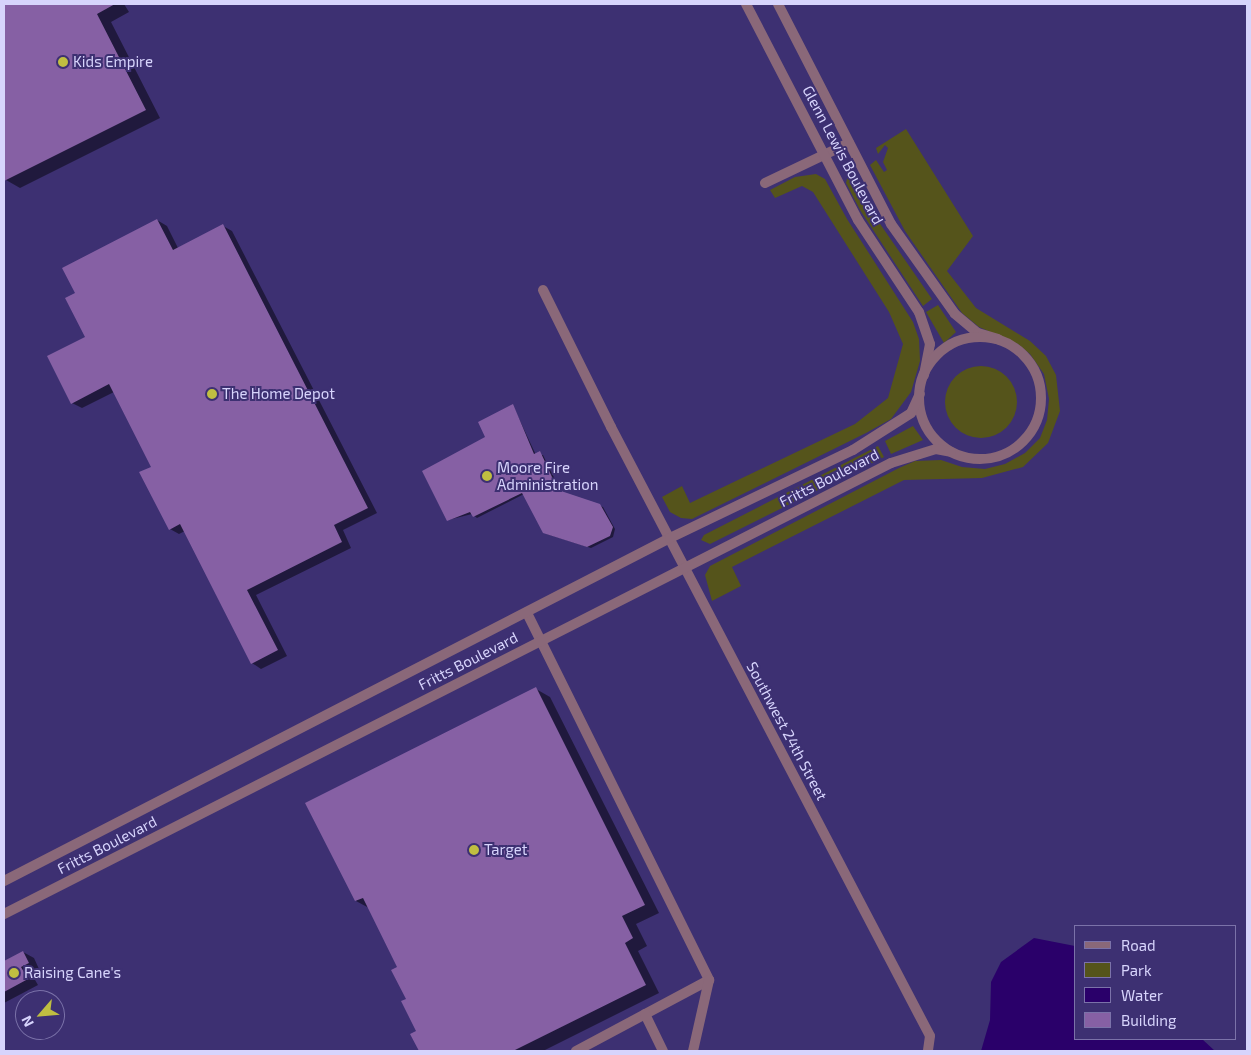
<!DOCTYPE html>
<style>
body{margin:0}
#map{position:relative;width:1251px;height:1055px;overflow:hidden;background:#3d3072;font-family:"Exo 2",sans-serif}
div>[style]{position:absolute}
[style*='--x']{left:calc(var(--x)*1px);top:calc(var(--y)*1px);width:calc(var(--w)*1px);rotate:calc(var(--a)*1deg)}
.green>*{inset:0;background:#55541b}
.round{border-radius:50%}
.water>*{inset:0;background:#2a006a}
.shadow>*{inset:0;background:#0007}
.building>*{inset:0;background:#8660a4}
.minor>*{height:10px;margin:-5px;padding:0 5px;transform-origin:5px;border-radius:5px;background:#8a6879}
.tertiary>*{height:10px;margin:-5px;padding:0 5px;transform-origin:5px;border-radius:5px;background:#8a6879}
.tertiary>.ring{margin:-5px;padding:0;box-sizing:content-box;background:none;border:10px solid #8a6879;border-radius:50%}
.dots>*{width:14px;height:14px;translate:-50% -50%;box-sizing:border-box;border:2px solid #3d3072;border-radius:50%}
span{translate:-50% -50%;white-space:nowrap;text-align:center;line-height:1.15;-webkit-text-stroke:4px #3d3072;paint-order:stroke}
.poi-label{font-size:15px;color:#d7d4fc}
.left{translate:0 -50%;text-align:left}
.street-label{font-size:15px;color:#d7d4fc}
.frame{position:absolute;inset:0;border:5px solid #d7d4fc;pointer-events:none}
.legend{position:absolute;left:1074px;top:925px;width:162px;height:115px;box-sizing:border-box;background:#3d3072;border:1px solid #7b72a9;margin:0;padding:6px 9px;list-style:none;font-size:15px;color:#d7d4fc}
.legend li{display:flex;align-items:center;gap:10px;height:25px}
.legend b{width:25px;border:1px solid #7b72a9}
.north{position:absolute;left:15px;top:990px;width:50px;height:50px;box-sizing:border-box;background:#3d3072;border:1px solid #7b72a9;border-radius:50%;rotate:243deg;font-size:14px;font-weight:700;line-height:20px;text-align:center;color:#d7d4fc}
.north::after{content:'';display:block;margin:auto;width:18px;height:22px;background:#c0be41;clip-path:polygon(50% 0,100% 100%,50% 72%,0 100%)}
</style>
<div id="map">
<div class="green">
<i style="clip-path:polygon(906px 129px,973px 236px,947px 271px,976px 308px,1030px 341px,1046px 356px,1056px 375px,1060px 411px,1048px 443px,1023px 467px,982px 478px,904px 480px,732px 567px,741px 586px,712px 601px,705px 575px,710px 566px,899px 468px,915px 461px,941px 460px,962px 467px,985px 469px,1005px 464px,1025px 453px,1040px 438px,1047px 420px,1049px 399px,1044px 374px,1030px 354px,1018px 344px,979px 327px,962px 313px,905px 231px,870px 165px,876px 160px,884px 172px,887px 170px,883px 162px,888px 148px,885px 145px,878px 154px,876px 148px)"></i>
<i style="clip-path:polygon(816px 174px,825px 179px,847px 219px,913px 322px,919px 339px,920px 361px,911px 392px,891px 419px,866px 433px,692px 519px,681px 518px,670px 512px,662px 497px,682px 486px,690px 503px,855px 424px,888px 398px,903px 344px,889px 312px,813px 192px,802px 186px,775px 198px,770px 190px,795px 177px)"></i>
<i style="clip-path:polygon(848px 175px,854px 176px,876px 218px,932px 299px,923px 306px,860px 210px,846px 183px)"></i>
<i style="clip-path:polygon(938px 305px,956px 332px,944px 343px,926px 312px)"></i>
<i class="round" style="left:945px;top:366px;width:72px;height:72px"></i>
<i style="clip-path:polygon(913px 426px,923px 440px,891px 454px,885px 441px)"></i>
<i style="clip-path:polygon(878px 446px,884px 457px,710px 544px,701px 540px,704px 535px)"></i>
</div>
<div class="water">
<i style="clip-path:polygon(1034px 938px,1075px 946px,1075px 1039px,1202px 1039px,1215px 1051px,981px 1051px,990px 1020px,991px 982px,1001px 962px)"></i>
</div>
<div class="shadow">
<i style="clip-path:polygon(4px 4px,124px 4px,129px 12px,111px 22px,160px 118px,20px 188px,6px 180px)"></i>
<i style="clip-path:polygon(157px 220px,167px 226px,178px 248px,223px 226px,232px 231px,377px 513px,343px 530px,351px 548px,256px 595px,287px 656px,261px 669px,252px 663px,185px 531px,179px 534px,170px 529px,153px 467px,114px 392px,82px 408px,72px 403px,87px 337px,76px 294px)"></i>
<i style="clip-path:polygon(513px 406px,536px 455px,543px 455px,561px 492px,603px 507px,615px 529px,613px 537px,591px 548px,547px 534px,524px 494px,477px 518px,472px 514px,448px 520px,487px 437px)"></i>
<i style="clip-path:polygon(536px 689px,550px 697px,659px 913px,636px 924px,647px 946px,638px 951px,659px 993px,543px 1051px,421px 1051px,412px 1034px,417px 1031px,399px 967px,369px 908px,356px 901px)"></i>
<i style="clip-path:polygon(23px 952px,34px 958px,39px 969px,31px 973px,38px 985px,4px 1003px,4px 962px)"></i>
</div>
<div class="building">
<i style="clip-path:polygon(4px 4px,115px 4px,97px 14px,146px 110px,4px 181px)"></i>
<i style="clip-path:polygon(157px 219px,173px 250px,223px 224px,368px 508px,334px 525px,342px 542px,247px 590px,278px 650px,251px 664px,180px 524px,169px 530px,139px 472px,151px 467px,109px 384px,71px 404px,47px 356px,85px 337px,65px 298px,75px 293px,62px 268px)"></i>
<i style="clip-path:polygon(513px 404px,534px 454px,540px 451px,558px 490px,600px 504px,613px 527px,610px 536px,587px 547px,543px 533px,522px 493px,473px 517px,470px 512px,447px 521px,422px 471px,485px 437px,478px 422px)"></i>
<i style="clip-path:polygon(536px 687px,645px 905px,622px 916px,633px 938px,625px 943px,646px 985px,513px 1051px,419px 1051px,410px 1034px,416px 1031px,401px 1001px,406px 999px,391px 970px,397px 967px,363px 898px,355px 901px,305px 803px)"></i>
<i style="clip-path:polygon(23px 951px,29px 963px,21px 967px,28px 979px,4px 992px,4px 961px)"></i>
</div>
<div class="minor">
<i style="--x:765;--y:183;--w:93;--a:-25.5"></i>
<i style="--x:543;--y:290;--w:153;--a:63.6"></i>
<i style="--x:611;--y:427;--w:687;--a:62.35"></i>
<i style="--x:930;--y:1036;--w:15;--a:98"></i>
<i style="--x:527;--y:613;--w:410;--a:63.6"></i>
<i style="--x:709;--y:980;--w:151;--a:151.9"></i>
<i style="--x:645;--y:1014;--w:41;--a:64.1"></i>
<i style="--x:693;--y:1051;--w:73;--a:-77.3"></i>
</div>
<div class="tertiary">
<i style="--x:746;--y:4;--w:243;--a:62.6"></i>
<i style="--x:858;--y:220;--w:110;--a:56.5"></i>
<i style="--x:919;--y:312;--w:34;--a:71"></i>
<i style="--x:930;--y:344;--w:32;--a:101"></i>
<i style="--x:778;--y:4;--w:247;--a:62.8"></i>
<i style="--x:891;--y:224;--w:110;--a:54.6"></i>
<i style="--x:955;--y:314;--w:30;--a:40"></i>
<i style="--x:978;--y:333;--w:21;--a:17"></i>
<i class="ring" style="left:919px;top:337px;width:112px;height:112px"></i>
<i style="--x:4;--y:881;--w:749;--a:-27.25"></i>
<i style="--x:670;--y:538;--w:203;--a:-25.7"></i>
<i style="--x:853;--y:450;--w:69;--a:-32.5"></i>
<i style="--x:911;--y:413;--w:21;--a:-65"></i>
<i style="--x:4;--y:914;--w:995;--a:-26.95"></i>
<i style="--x:891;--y:463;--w:47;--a:-17.3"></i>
<i style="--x:936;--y:449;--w:15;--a:11"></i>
</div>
<div class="dots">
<i style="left:63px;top:62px;background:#c0be41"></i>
<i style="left:212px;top:394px;background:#c0be41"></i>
<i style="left:487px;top:476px;background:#c0be41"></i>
<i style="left:474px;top:850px;background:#c0be41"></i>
<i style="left:14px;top:973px;background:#c0be41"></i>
</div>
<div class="poi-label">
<span class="left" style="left:73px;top:62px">Kids Empire</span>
<span class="left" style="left:222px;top:394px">The Home Depot</span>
<span class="left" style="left:497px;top:476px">Moore Fire<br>Administration</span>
<span class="left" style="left:484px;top:850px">Target</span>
<span class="left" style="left:24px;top:973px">Raising Cane's</span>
</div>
<div class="street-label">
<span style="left:843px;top:155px;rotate:62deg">Glenn Lewis Boulevard</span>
<span style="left:829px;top:478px;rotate:-27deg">Fritts Boulevard</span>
<span style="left:468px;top:661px;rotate:-27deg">Fritts Boulevard</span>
<span style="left:787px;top:731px;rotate:62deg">Southwest 24th Street</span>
<span style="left:107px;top:845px;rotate:-27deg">Fritts Boulevard</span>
</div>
<div class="frame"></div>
<ul class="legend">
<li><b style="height:6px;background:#8a6879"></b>Road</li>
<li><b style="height:14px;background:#55541b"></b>Park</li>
<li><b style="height:14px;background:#2a006a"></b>Water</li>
<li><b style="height:14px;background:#8660a4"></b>Building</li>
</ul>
<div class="north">N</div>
</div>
